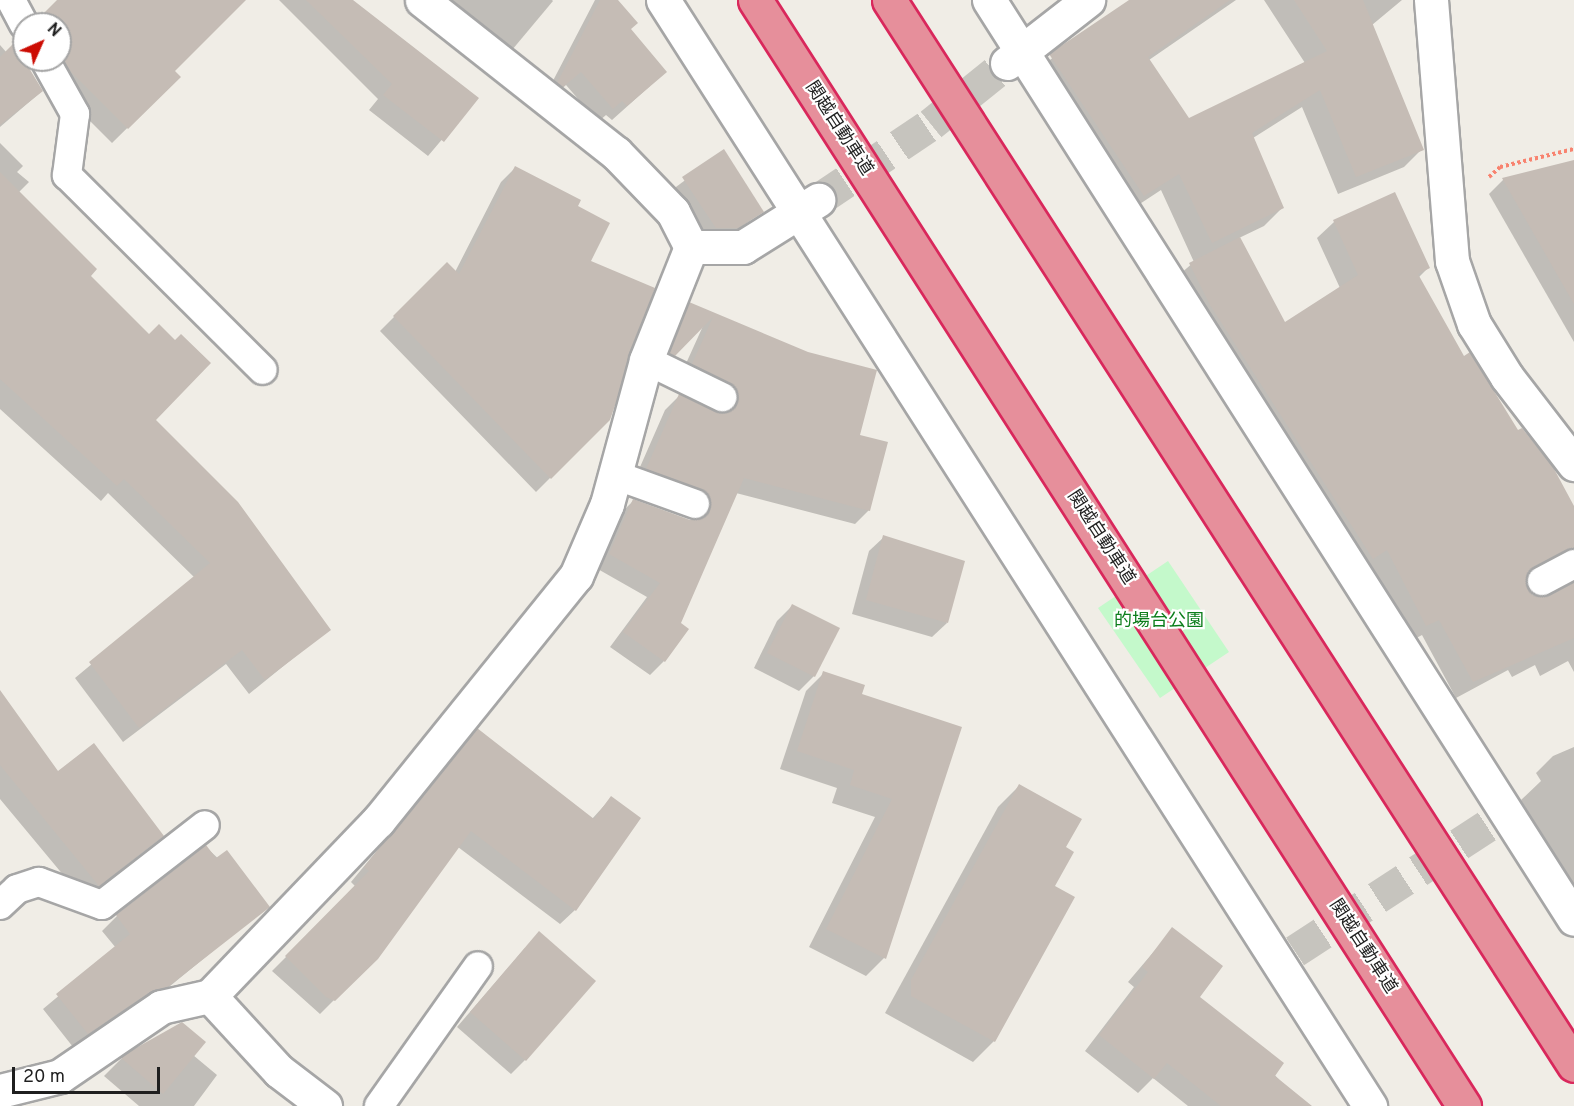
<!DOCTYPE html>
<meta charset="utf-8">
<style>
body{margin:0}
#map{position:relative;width:1574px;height:1106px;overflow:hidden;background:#f0ede6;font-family:Overpass,"Noto Sans JP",sans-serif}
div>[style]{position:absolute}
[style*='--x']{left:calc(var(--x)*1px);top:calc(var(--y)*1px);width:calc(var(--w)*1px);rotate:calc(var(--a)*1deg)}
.park>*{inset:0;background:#c4f9cb}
.shadow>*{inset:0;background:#0003}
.building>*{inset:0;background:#c5bcb5}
.street-tunnel>*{height:33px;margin-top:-16.5px;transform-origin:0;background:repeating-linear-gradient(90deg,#c6c4be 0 33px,transparent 0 49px)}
.path>*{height:4px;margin-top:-2px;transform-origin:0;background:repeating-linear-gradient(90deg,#f8836f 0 3px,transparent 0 6px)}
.roads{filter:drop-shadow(2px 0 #a6a6a6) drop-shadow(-2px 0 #a6a6a6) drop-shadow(0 2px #a6a6a6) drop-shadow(0 -2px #a6a6a6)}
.lane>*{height:28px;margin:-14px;padding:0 14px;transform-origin:14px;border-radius:14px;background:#fff}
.street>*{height:33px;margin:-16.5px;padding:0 16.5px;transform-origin:16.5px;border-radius:16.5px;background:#fff}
.bridges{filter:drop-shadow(2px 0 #d9285c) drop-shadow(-2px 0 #d9285c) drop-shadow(0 2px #d9285c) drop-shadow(0 -2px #d9285c)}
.highway-bridge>*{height:33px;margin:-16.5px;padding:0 16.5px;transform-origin:16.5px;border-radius:16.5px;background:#e68f9b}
span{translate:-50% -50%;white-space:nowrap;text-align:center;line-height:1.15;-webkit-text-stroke:4.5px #fff;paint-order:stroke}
.street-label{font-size:18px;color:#1f1f1f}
.park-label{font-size:18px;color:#0d7e1c}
.north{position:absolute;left:12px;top:12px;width:60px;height:60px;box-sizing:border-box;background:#fff;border:2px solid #a5a5a5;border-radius:50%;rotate:45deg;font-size:16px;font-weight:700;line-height:24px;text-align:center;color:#1f1f1f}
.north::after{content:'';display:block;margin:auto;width:21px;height:27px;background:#cc0c03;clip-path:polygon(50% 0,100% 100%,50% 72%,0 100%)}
.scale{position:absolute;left:12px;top:1067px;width:148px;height:27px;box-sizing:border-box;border:3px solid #1f1f1f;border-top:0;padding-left:8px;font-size:18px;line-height:21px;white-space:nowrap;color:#1f1f1f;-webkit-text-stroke:4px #fff;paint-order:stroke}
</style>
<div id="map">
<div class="park">
<i style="clip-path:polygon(1168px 561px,1229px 652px,1160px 698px,1098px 608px)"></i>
</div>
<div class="shadow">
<i style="clip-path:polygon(61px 0,244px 0,173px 71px,179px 77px,112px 143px,55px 86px,60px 24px,36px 24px)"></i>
<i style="clip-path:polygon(279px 0,350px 0,477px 98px,428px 156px,369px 110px,378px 99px)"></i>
<i style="clip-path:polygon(434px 0,552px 0,553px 1px,512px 50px)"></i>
<i style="clip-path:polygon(595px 0,616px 0,650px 86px,612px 120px,606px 115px,598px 122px,566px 85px,548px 101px,544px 98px)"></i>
<i style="clip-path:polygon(evenodd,1132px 0,1236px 0,1149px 60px,1188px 120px,1305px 63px,1264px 0,1402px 0,1372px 25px,1422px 149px,1404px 167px,1338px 194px,1302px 107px,1253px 138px,1282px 208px,1264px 226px,1239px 238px,1285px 324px,1340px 288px,1317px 238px,1334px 222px,1395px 194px,1428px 268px,1418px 278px,1463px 358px,1574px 510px,1574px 672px,1568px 661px,1540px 676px,1535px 665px,1512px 677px,1508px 670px,1456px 698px,1422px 635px,1409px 642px,1370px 565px,1356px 574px,1173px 280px,1194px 262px,1161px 190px,1126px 213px,1032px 73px,1132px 0,1558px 563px,1573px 573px,1572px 584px,1550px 597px,1532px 596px,1524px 581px,1558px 563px)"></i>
<i style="clip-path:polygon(24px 38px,24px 60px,42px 91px,0 127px,0 45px,7px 53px)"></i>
<i style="clip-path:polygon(0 143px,23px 166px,17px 172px,29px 182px,18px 193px,88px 276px,154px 420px,329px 629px,249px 694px,226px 664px,123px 742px,75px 678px,195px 578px,108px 493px,101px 501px,0 409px)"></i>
<i style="clip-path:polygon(724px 151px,762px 211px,722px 242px,701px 242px,668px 193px)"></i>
<i style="clip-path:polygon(1574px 162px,1574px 342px,1489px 194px,1503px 180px)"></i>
<i style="clip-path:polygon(515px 168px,576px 206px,589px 262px,609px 419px,536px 492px,380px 331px,447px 264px,455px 272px,501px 182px)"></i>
<i style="clip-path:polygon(690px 304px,807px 353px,858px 436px,869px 510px,855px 524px,736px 493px,664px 661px,650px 675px,610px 647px,647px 597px,596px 568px,619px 515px,633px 501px,690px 521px,697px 518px,633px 483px,665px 410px,679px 396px,723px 415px,722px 401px,679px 379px,703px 326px,659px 369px,675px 318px)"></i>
<i style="clip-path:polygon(884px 537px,947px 623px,932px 637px,852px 614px,869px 551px)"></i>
<i style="clip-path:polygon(792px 606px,814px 676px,799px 691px,754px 668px,777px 621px)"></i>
<i style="clip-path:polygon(824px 673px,860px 695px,960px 728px,884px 958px,866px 976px,809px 947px,875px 817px,832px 803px,837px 788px,780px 769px,806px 691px)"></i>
<i style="clip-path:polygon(0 717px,58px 773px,162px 836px,84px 900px,0 799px)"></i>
<i style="clip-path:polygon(477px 730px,592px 819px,611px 798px,575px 910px,560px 924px,458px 847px,376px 958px,320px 1014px,272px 971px,356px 887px,351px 882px)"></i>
<i style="clip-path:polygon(1574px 747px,1574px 892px,1521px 800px,1541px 781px,1536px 773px,1553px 756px)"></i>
<i style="clip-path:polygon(1019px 786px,1064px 848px,994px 1041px,973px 1062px,885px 1013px,998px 807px)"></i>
<i style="clip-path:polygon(206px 847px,268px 906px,153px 1000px,73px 1047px,43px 1009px,116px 948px,102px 931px,117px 916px)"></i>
<i style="clip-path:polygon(1173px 929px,1198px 997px,1305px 1106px,1188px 1106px,1153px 1078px,1138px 1093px,1085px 1051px,1134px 987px,1128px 982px)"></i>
<i style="clip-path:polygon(525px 948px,525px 1060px,511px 1074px,457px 1027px)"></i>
<i style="clip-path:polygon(181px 1023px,193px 1055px,217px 1075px,194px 1106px,139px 1106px,104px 1076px,121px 1059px)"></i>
</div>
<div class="building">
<i style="clip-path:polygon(57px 0,246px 0,175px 71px,181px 77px,128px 129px,70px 71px,60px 53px,60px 24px,40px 24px,39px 18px)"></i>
<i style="clip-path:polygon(306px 0,353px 0,479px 98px,444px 142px,383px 95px,392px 84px)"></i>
<i style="clip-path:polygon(600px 0,618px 0,638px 23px,631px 29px,667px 72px,627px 106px,622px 101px,613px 109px,581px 72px,563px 87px,557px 83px)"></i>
<i style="clip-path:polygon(1129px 0,1230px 0,1148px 57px,1189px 118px,1327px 51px,1294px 0,1363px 0,1424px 150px,1356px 177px,1320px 90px,1252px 133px,1284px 208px,1212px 243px,1179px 174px,1144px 196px,1049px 54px)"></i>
<i style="clip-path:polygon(18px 39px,24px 40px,24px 60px,43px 91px,0 125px,0 57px)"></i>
<i style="clip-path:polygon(724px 149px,764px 212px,738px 228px,716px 228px,682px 177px)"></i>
<i style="clip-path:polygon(1574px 160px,1574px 304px,1502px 178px)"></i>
<i style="clip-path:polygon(515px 166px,581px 200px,578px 206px,610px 223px,591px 261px,655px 288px,610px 420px,551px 479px,393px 316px,447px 262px,459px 274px)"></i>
<i style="clip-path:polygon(0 172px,97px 269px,91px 276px,149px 334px,159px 324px,175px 340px,181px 334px,211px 363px,156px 420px,238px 502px,331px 630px,265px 680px,242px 650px,139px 728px,89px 662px,210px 563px,124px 479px,117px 486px,0 379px)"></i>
<i style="clip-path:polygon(1395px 192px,1430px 268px,1418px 274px,1464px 356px,1470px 352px,1518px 430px,1522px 428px,1553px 467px,1574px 506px,1574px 548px,1534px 566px,1526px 581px,1533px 595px,1542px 597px,1574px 583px,1574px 638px,1473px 682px,1439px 620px,1426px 626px,1387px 550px,1373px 559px,1210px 305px,1189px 263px,1240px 237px,1285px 322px,1358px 275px,1333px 220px)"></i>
<i style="clip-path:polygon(689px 302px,808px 352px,877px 370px,860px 435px,888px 442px,870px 511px,744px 478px,681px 623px,689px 629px,665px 662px,623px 632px,660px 583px,609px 554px,633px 499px,690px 520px,705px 517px,711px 509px,701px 489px,646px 469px,679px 394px,723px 413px,737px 404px,735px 387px,692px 364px,713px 317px,675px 356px,669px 353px)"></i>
<i style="clip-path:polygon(883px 535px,965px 561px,948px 623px,866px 600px)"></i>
<i style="clip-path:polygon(792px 604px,840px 628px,815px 677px,767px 653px)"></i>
<i style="clip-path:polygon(823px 671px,865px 685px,862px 694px,962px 727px,886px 959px,826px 929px,892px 799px,850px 785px,854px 770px,797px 751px)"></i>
<i style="clip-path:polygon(0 690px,58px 771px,94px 743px,164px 836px,99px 886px,0 765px)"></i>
<i style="clip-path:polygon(477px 728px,594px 819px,611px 796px,641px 818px,576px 911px,471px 831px,378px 959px,335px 1001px,326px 997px,285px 956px,369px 871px,364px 867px)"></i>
<i style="clip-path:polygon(1019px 784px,1082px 819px,1066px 847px,1074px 852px,1055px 886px,1075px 897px,995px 1042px,911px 996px,911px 980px)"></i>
<i style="clip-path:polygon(206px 845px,216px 858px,227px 850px,270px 907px,169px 986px,150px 992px,88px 1034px,56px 994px,130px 934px,116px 915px)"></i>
<i style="clip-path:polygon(1172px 927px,1223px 966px,1200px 997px,1284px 1063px,1275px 1076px,1312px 1106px,1221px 1106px,1167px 1063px,1154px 1079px,1099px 1035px,1148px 972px,1142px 967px)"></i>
<i style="clip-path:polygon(539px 931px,596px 981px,526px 1061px,470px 1012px)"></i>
<i style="clip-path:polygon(182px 1022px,206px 1042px,163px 1094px,120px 1057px)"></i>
</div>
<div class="street-tunnel">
<i style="--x:818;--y:200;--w:136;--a:-33.9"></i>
<i style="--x:931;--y:124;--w:97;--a:-38.8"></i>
<i style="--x:1295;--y:951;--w:234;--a:-33.1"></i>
</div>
<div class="path">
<i style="--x:1489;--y:177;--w:15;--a:-42"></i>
<i style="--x:1500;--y:167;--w:76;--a:-13.7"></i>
</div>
<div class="roads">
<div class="lane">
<i style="--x:11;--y:0;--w:27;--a:62"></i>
<i style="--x:45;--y:60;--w:62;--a:60.9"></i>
<i style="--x:75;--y:114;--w:62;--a:97.5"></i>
<i style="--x:67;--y:175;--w:276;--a:44.9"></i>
<i style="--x:646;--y:360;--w:85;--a:26"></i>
<i style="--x:615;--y:475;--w:85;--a:19.9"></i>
<i style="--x:1542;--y:581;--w:36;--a:-28"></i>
<i style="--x:0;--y:905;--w:23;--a:-43"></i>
<i style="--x:17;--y:889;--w:23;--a:-18"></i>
<i style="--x:39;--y:882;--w:67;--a:20.1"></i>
<i style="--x:102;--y:905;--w:130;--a:-37.8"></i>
<i style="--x:379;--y:1106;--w:171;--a:-54.7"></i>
</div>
<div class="street">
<i style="--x:422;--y:0;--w:247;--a:38.3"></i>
<i style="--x:616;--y:153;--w:82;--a:46"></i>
<i style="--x:673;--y:212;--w:39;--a:63"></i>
<i style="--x:691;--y:247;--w:52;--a:0"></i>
<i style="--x:743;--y:247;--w:89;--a:-32.1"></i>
<i style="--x:663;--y:0;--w:1313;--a:57.41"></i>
<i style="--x:989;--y:0;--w:1089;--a:57.52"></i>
<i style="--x:1431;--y:0;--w:262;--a:85.4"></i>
<i style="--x:1452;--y:261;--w:67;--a:70.8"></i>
<i style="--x:1474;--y:324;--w:62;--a:58.1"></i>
<i style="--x:1507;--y:377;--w:110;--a:52.4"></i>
<i style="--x:1007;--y:63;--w:103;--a:-37.9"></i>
<i style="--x:210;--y:996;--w:102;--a:47.4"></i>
<i style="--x:279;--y:1071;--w:58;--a:37.3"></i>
<i style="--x:0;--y:1091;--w:62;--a:-14"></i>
<i style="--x:60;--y:1076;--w:122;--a:-34.3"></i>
<i style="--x:161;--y:1007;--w:50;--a:-12.7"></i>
<i style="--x:210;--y:996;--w:243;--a:-46.2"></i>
<i style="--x:378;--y:821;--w:315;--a:-51.1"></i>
<i style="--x:576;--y:576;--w:78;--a:-66.7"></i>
<i style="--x:607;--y:504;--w:149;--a:-74.8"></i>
<i style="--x:646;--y:360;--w:122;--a:-68.3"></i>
</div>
</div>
<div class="bridges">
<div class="highway-bridge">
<i style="--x:755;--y:0;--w:1314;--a:57.34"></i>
<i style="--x:889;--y:0;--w:1266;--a:57.25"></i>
</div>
</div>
<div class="street-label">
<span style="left:838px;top:129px;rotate:57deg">関越自動車道</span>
<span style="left:1100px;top:538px;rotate:57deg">関越自動車道</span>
<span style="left:1362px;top:947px;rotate:57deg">関越自動車道</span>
</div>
<div class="park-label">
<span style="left:1159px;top:622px">的場台公園</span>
</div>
<div class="north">N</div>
<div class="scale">20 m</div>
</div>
